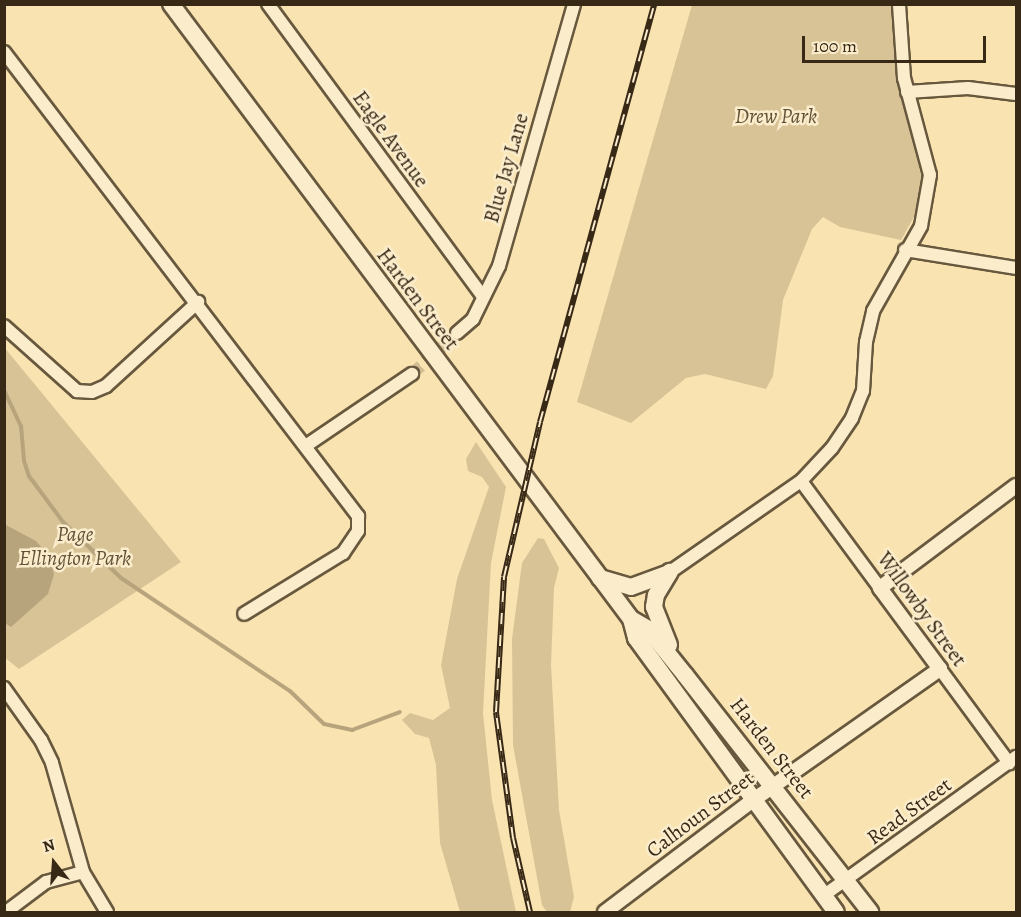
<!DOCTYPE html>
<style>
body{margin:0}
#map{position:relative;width:1021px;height:917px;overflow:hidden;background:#f9e3b1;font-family:Alegreya,serif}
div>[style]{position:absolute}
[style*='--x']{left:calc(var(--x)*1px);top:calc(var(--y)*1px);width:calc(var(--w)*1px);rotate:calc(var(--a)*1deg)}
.green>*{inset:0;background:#d8c397}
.water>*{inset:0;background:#b7a47d}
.stream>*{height:4px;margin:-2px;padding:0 2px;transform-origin:2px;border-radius:2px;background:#b7a47d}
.minor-tunnel>*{height:12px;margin-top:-6px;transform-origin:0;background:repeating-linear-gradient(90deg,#d2be92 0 12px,transparent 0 18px)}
.roads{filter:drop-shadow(2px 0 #68583e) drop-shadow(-2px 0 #68583e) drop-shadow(0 2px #68583e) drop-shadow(0 -2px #68583e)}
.minor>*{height:12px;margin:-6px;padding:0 6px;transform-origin:6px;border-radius:6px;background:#fbedcc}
.tertiary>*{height:14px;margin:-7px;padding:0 7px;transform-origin:7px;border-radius:7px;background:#fbedcc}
.secondary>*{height:16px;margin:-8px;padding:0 8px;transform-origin:8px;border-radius:8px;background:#fbedcc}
.rail>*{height:6px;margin-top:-3px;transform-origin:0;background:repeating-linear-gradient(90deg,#fbedcc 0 11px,#382917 0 22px);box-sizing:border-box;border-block:2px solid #382917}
span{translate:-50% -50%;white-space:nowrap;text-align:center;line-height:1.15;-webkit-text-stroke:5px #fbedcc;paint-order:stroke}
.park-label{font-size:21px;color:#605037;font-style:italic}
.street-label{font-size:21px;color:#382917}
.frame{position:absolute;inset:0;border:6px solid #382917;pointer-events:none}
.north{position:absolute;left:24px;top:833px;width:60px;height:60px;-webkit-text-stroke:4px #fbedcc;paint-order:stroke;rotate:343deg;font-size:16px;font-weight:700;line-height:24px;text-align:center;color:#382917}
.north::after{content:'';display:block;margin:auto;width:21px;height:27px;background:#382917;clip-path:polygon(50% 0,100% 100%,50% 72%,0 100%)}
.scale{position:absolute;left:802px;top:36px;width:184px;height:27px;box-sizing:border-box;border:3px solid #382917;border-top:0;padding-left:8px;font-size:18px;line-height:21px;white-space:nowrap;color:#382917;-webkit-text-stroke:4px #fbedcc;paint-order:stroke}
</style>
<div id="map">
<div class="green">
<i style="clip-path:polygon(692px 5px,894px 5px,896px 70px,923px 184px,919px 208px,901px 240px,840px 227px,823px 217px,812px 229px,783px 300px,773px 376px,766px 389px,705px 374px,686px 378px,631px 423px,577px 402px)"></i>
<i style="clip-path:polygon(4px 347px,181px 562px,19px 669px,4px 657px)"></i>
<i style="clip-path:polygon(476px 442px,506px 487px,491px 563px,483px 713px,492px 800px,516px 912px,460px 912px,440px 843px,436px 765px,429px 738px,415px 734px,402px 720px,410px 713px,433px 720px,450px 708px,441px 665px,457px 579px,489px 487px,482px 477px,468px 471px,466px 459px)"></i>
<i style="clip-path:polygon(538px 538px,544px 539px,559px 568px,554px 588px,551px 665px,559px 810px,574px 897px,570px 912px,547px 912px,542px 905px,513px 745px,512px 639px,522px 563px)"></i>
</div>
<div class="water">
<i style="clip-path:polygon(4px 524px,36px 541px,48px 555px,54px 574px,48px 594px,11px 627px,5px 623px)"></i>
</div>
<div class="stream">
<i style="--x:4;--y:390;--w:40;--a:65"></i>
<i style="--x:21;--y:426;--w:35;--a:85"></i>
<i style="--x:24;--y:461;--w:16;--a:72"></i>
<i style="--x:29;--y:476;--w:57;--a:53.5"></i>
<i style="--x:63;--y:522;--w:81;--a:44"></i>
<i style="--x:121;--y:578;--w:203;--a:33.8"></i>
<i style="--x:290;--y:691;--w:47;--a:44.1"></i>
<i style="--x:324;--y:724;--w:29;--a:12"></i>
<i style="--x:352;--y:730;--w:51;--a:-20.6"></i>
</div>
<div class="minor-tunnel">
<i style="--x:412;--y:374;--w:61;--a:-42.3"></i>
</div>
<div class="roads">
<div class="minor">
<i style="--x:268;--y:4;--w:363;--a:53.7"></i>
<i style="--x:4;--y:52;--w:584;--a:52.66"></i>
<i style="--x:358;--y:516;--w:15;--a:90"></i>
<i style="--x:358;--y:531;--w:27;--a:124"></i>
<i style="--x:343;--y:553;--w:116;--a:148.4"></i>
<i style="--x:907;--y:92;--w:61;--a:-3.8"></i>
<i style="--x:968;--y:88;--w:48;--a:7.1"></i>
<i style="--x:905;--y:250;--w:112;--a:9.2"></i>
<i style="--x:4;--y:326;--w:98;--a:41.7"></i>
<i style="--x:77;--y:391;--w:15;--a:4"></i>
<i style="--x:92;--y:392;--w:15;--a:-23"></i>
<i style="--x:106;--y:386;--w:125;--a:-42.4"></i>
<i style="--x:457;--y:333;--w:21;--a:-41"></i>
<i style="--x:473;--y:319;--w:59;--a:-63.9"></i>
<i style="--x:499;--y:266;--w:273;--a:-74"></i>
<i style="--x:307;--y:445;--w:127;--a:-34.1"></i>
<i style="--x:801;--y:481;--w:133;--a:53.6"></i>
<i style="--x:670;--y:572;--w:160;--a:-34.8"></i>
<i style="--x:801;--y:481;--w:45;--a:-46.8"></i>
<i style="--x:832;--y:448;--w:36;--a:-56"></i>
<i style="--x:852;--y:418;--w:29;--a:-68"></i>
<i style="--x:863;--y:391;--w:49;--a:-86.5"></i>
<i style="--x:866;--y:342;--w:32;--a:-77"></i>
<i style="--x:873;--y:311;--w:98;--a:-60.5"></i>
<i style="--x:921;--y:226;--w:52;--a:-80"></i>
<i style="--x:930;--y:175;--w:100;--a:-105"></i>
<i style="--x:904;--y:78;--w:74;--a:-93.9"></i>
<i style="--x:940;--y:669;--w:117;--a:53.7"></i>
<i style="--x:4;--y:688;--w:64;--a:54.6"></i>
<i style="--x:41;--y:740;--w:25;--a:64"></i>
<i style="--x:52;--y:763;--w:113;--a:74.1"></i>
<i style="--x:83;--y:872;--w:47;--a:59"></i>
<i style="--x:823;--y:896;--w:238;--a:-35.8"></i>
<i style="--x:6;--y:912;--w:50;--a:-36.9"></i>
<i style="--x:46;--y:882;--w:38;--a:-15"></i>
</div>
<div class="tertiary">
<i style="--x:605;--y:912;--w:184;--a:-37.1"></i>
<i style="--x:752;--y:801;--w:230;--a:-35.1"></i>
<i style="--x:940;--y:669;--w:101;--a:-126.5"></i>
<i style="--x:880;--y:588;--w:170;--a:-36.9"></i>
</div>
<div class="secondary">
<i style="--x:171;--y:4;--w:768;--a:53.2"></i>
<i style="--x:631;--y:619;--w:20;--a:75"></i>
<i style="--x:636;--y:638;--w:339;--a:53.9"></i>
<i style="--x:600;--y:578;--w:32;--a:16"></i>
<i style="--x:631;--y:587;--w:40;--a:-20.2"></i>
<i style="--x:631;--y:619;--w:20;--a:30"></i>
<i style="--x:648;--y:629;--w:59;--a:51.2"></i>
<i style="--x:685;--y:675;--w:301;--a:52"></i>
<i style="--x:669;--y:645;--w:41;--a:-111.5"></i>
<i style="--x:654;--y:607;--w:12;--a:-81"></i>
<i style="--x:656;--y:595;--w:27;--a:-59"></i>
</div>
</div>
<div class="rail">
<i style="--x:530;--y:912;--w:76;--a:-102.9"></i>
<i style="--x:513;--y:838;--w:127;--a:-97.7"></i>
<i style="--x:496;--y:712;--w:135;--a:-86.6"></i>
<i style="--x:504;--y:577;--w:159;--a:-76.9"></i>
<i style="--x:540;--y:422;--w:433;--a:-74.7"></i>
</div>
<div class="park-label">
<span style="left:776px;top:116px">Drew Park</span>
<span style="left:75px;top:546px">Page<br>Ellington Park</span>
</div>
<div class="street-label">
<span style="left:391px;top:139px;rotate:54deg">Eagle Avenue</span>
<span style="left:506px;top:168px;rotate:-74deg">Blue Jay Lane</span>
<span style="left:418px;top:299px;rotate:53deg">Harden Street</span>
<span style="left:922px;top:609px;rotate:54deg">Willowby Street</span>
<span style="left:772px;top:748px;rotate:52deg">Harden Street</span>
<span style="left:909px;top:811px;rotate:-36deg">Read Street</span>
<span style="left:700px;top:814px;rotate:-37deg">Calhoun Street</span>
</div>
<div class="frame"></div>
<div class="north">N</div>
<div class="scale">100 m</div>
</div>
